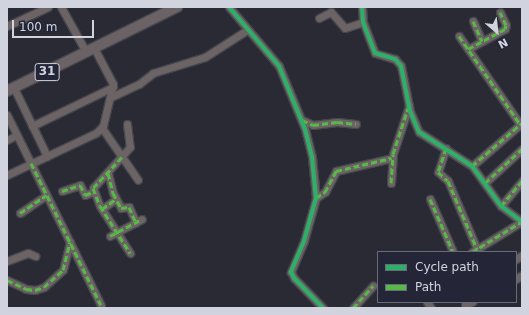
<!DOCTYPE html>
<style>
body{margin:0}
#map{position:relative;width:529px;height:315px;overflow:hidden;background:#292a33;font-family:"DejaVu Sans",sans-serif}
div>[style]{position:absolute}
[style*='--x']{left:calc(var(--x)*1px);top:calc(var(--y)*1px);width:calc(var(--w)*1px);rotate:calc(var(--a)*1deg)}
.roads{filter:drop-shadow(1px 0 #45464e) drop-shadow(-1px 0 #45464e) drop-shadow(0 1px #45464e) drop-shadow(0 -1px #45464e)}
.minor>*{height:7px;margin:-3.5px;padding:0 3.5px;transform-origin:3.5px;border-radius:3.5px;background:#6c6464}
.highway>*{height:10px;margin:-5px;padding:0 5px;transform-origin:5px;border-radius:5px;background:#6a6265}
.quiet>*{height:3px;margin-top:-1.5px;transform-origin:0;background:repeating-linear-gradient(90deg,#58b947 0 6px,transparent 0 9px)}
.cycleway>*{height:4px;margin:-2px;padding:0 2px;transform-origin:2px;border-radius:2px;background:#2db169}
span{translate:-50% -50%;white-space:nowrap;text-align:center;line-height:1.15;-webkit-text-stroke:4px #242638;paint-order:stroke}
.shield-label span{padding:1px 3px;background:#242638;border:1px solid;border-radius:3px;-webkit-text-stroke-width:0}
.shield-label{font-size:12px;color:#d1d3de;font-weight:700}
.frame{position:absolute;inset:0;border:8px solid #d1d3de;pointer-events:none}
.legend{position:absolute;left:377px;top:251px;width:140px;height:52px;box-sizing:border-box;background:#242638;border:1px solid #696b7a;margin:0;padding:5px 7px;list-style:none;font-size:12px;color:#d1d3de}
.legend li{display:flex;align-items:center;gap:8px;height:20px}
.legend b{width:20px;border:1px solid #696b7a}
.north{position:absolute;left:477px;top:12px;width:40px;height:40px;-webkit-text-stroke:3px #242638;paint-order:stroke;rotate:152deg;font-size:11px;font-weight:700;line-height:16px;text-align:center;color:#d1d3de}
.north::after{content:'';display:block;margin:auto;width:14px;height:18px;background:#d1d3de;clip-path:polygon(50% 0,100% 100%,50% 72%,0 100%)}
.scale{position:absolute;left:12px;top:20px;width:82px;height:18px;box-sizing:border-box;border:2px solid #d1d3de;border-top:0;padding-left:5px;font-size:12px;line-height:14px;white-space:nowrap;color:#d1d3de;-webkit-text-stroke:3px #242638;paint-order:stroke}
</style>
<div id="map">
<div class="roads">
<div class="minor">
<i style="--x:61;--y:7;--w:51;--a:60.9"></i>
<i style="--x:229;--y:7;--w:77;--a:49.7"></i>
<i style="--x:279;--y:66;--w:68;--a:67.6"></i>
<i style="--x:305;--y:129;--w:29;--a:76"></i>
<i style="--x:312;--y:157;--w:41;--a:84.4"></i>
<i style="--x:316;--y:198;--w:45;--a:105.6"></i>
<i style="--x:304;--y:241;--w:34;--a:113"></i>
<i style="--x:291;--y:272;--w:7;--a:63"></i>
<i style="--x:294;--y:278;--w:42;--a:46"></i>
<i style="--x:362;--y:7;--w:15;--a:86"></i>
<i style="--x:363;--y:22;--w:33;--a:69"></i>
<i style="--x:375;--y:53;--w:21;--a:17"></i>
<i style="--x:395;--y:59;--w:9;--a:49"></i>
<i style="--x:401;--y:66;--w:46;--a:78.7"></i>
<i style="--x:410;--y:111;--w:23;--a:67"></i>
<i style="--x:419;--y:132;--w:63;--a:32.7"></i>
<i style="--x:472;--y:166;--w:49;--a:54.1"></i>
<i style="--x:501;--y:206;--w:26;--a:37"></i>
<i style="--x:319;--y:18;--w:13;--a:-27"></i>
<i style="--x:331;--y:12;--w:21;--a:49"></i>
<i style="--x:345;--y:28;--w:19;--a:-18"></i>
<i style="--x:473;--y:21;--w:22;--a:66"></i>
<i style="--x:7;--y:26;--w:45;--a:-24.9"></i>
<i style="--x:459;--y:36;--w:107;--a:55.3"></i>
<i style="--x:468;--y:49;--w:42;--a:-28.4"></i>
<i style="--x:505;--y:29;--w:4;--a:-76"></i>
<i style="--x:506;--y:25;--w:14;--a:-115"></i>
<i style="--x:14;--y:88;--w:76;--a:64.1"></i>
<i style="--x:111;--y:97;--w:31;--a:-25"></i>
<i style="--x:139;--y:84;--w:18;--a:-38"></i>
<i style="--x:153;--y:73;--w:54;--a:-17.1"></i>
<i style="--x:205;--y:57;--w:50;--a:-32.7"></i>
<i style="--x:7;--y:115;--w:212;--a:63.7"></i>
<i style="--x:302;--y:120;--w:12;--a:24"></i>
<i style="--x:313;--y:125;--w:24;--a:-7"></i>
<i style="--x:337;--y:122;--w:19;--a:6"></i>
<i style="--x:127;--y:124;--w:23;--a:83"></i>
<i style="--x:130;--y:147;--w:55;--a:132.1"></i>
<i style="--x:93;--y:188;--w:19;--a:69"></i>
<i style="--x:100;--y:206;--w:56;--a:57.4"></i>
<i style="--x:32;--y:126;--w:90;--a:-25.7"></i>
<i style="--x:102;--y:128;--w:63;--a:55.3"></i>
<i style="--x:7;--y:140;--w:11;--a:-27"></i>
<i style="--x:446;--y:148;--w:25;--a:108"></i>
<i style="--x:438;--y:172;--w:13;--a:42"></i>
<i style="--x:448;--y:181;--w:74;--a:66.9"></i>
<i style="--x:472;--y:166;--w:66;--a:-40.7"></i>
<i style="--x:108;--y:173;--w:21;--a:76"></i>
<i style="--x:113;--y:193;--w:17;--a:62"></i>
<i style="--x:121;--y:208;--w:8;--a:-7"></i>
<i style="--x:129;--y:207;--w:17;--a:66"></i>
<i style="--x:7;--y:175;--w:98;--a:-25.3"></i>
<i style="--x:96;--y:133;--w:10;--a:-45"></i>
<i style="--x:103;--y:126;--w:43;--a:-76.6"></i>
<i style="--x:113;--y:84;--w:41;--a:-117.8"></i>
<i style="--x:391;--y:183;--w:29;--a:-86"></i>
<i style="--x:393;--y:154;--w:51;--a:-71.6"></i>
<i style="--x:485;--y:183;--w:50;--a:-42.6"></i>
<i style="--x:62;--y:191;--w:19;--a:-18"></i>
<i style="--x:80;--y:185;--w:11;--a:63"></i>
<i style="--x:85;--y:195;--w:9;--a:-21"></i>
<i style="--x:316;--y:198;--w:11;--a:-34"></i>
<i style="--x:325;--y:192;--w:24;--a:-62"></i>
<i style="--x:336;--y:171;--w:57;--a:-13.1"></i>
<i style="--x:430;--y:199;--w:58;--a:66.5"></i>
<i style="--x:501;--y:206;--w:33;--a:-50"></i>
<i style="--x:102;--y:209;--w:17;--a:-36"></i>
<i style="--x:20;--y:213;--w:32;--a:-34"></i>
<i style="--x:110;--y:236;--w:36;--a:-28"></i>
<i style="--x:472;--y:252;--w:57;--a:-31.5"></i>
<i style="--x:516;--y:259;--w:7;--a:-34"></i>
<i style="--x:7;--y:261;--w:22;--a:-21"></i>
<i style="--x:28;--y:253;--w:8;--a:23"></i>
<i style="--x:516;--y:279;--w:7;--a:-34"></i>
<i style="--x:7;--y:280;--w:21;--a:25"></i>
<i style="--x:26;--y:289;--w:9;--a:6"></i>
<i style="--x:35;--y:290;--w:9;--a:-18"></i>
<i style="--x:44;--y:287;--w:25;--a:-42"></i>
<i style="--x:63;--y:270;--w:29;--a:-76"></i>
<i style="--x:427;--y:302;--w:7;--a:56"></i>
<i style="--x:465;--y:305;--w:8;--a:-23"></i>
<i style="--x:353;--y:308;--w:30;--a:-48"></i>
</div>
<div class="highway">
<i style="--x:7;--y:91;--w:190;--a:-26.3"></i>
</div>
</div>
<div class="quiet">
<i style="--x:473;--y:21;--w:22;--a:66"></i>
<i style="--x:459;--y:36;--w:107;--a:55.3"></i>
<i style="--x:468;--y:49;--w:42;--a:-28.4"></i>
<i style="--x:505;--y:29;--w:4;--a:-76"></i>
<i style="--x:506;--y:25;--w:14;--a:-115"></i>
<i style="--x:302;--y:120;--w:12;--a:24"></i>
<i style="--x:313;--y:125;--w:24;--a:-7"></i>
<i style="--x:337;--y:122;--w:19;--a:6"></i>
<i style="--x:446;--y:148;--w:25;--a:108"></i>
<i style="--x:438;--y:172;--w:13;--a:42"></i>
<i style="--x:448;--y:181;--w:74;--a:66.9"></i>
<i style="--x:122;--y:157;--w:42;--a:133.1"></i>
<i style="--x:93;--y:188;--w:19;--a:69"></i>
<i style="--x:100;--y:206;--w:56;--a:57.4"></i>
<i style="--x:31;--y:163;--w:158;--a:63.8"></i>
<i style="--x:472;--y:166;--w:66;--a:-40.7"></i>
<i style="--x:108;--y:173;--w:21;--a:76"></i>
<i style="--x:113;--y:193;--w:17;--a:62"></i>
<i style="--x:121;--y:208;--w:8;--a:-7"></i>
<i style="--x:129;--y:207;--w:17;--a:66"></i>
<i style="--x:391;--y:183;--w:29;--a:-86"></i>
<i style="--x:393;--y:154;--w:48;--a:-71.9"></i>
<i style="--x:485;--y:183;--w:50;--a:-42.6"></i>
<i style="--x:62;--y:191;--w:19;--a:-18"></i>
<i style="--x:80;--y:185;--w:11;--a:63"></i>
<i style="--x:85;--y:195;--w:9;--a:-21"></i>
<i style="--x:316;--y:198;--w:11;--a:-34"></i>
<i style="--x:325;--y:192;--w:24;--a:-62"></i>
<i style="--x:336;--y:171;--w:57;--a:-13.1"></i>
<i style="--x:430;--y:199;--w:58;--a:66.5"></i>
<i style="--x:501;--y:206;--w:33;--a:-50"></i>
<i style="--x:102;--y:209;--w:17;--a:-36"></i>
<i style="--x:20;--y:213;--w:32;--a:-34"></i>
<i style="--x:110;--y:236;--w:36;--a:-28"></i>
<i style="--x:472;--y:252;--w:57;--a:-31.5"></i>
<i style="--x:7;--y:280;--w:21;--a:25"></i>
<i style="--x:26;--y:289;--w:9;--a:6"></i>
<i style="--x:35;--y:290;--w:9;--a:-18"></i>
<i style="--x:44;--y:287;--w:25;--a:-42"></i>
<i style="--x:63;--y:270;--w:29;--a:-76"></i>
<i style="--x:353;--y:308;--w:30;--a:-48"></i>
</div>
<div class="cycleway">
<i style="--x:229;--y:7;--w:77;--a:49.7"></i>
<i style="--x:279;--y:66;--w:68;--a:67.6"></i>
<i style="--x:305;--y:129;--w:29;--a:76"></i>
<i style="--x:312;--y:157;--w:41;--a:84.4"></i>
<i style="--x:316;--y:198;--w:45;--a:105.6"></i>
<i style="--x:304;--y:241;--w:34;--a:113"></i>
<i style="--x:291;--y:272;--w:7;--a:63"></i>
<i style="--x:294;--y:278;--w:42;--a:46"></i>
<i style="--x:362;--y:7;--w:15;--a:86"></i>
<i style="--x:363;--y:22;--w:33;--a:69"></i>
<i style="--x:375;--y:53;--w:21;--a:17"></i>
<i style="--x:395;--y:59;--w:9;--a:49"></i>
<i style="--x:401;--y:66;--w:46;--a:78.7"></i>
<i style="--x:410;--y:111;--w:23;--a:67"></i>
<i style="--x:419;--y:132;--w:63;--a:32.7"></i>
<i style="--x:472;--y:166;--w:49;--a:54.1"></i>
<i style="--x:501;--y:206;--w:26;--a:37"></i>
</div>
<div class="shield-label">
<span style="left:47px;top:72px">31</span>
</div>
<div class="frame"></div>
<ul class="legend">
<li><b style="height:5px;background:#2db169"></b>Cycle path</li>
<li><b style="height:5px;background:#58b947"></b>Path</li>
</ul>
<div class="north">N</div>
<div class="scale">100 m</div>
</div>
